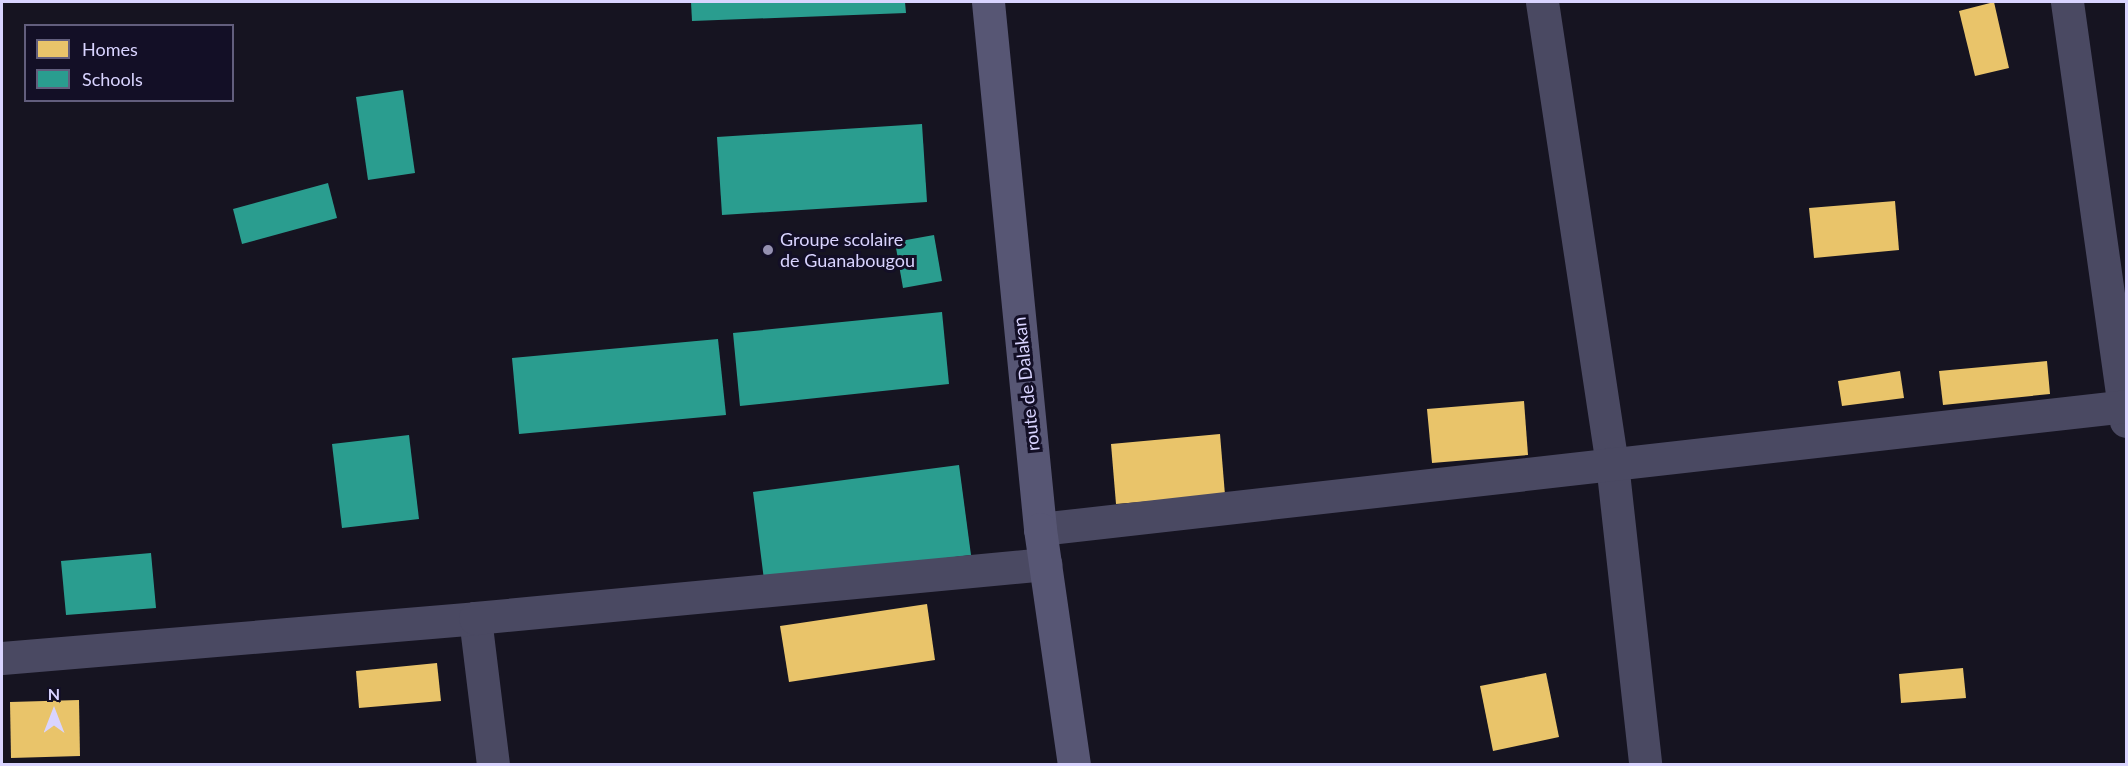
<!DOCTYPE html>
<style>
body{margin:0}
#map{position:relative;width:2128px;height:766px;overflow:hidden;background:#161421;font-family:Lato,sans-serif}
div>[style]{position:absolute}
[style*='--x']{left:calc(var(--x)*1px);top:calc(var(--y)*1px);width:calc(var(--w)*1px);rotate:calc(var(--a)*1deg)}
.homes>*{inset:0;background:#e9c46a}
.schools>*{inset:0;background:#2a9d8f}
.street>*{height:33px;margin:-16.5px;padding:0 16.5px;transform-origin:16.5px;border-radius:16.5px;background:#4a4962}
.secondary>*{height:33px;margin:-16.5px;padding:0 16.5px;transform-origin:16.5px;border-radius:16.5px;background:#575674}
.dots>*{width:16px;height:16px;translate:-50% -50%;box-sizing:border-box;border:3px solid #130f26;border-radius:50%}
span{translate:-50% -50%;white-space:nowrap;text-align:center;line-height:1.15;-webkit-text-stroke:6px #130f26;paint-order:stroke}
.poi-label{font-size:18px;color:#d9d4ff}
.left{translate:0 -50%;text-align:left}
.street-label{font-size:18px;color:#d9d4ff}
.frame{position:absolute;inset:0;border:3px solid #d9d4ff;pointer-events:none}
.legend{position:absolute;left:24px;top:24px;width:210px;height:78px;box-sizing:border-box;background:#130f26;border:2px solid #625e7d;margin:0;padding:8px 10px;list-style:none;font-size:18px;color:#d9d4ff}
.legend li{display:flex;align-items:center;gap:12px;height:30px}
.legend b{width:30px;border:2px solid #625e7d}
.north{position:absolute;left:24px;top:682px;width:60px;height:60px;-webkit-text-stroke:4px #130f26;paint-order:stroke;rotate:0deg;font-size:16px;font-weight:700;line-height:24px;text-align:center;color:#d9d4ff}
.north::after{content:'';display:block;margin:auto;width:21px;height:27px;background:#d9d4ff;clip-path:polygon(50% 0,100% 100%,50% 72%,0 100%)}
</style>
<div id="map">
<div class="homes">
<i style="clip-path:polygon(1994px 2px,2009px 68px,1975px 76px,1959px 11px)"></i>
<i style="clip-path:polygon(1895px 201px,1899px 250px,1814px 258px,1809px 208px)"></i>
<i style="clip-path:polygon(2047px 361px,2050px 394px,1943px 405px,1939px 371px)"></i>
<i style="clip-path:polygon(1900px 371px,1904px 398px,1842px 406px,1838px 381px)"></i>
<i style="clip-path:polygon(1524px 401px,1528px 455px,1432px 463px,1427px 409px)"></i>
<i style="clip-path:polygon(1220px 434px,1225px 495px,1116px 504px,1111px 444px)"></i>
<i style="clip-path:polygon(927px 604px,935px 660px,789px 682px,780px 626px)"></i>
<i style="clip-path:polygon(437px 663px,441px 701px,359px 708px,356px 671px)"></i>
<i style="clip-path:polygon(1963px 668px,1966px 698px,1901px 703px,1899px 674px)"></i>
<i style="clip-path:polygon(1546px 673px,1559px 737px,1493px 751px,1480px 686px)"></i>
<i style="clip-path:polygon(79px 700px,80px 756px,11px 758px,10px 702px)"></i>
</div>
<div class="schools">
<i style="clip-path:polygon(691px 2px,905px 2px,906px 13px,692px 21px)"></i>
<i style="clip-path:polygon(403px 90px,415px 173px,368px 180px,356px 97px)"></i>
<i style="clip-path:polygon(922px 124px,927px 202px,722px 215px,717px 137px)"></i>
<i style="clip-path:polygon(328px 183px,337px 218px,242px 244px,233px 209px)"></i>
<i style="clip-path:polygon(934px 235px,942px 281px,903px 288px,895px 242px)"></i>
<i style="clip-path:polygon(942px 312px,949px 384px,740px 406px,733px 333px)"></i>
<i style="clip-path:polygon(718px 339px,726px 415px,519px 434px,512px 358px)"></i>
<i style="clip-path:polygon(409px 435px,419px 519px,342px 528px,332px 444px)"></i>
<i style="clip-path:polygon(959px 465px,971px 555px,764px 580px,753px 492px)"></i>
<i style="clip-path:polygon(151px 553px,156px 608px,66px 615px,61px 561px)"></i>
</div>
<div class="street">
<i style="--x:1542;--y:2;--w:466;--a:81.4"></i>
<i style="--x:1612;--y:463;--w:303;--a:83.7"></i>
<i style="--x:2067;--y:2;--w:423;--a:82"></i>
<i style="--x:1040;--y:529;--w:1093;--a:-6.46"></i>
<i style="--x:475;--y:618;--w:147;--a:83"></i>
<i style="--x:2;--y:658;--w:475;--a:-4.8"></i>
<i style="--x:475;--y:618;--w:573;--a:-5.41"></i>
</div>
<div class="secondary">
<i style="--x:988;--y:2;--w:530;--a:84.36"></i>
<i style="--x:1040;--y:529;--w:237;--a:81.8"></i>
</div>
<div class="dots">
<i style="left:768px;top:250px;background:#9591b1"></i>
</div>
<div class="poi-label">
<span class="left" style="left:780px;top:250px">Groupe scolaire<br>de Guanabougou</span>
</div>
<div class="street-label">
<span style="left:1026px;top:384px;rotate:-96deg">route de Dalakan</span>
</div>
<div class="frame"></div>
<ul class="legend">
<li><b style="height:16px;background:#e9c46a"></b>Homes</li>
<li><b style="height:16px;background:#2a9d8f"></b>Schools</li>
</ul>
<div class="north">N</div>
</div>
